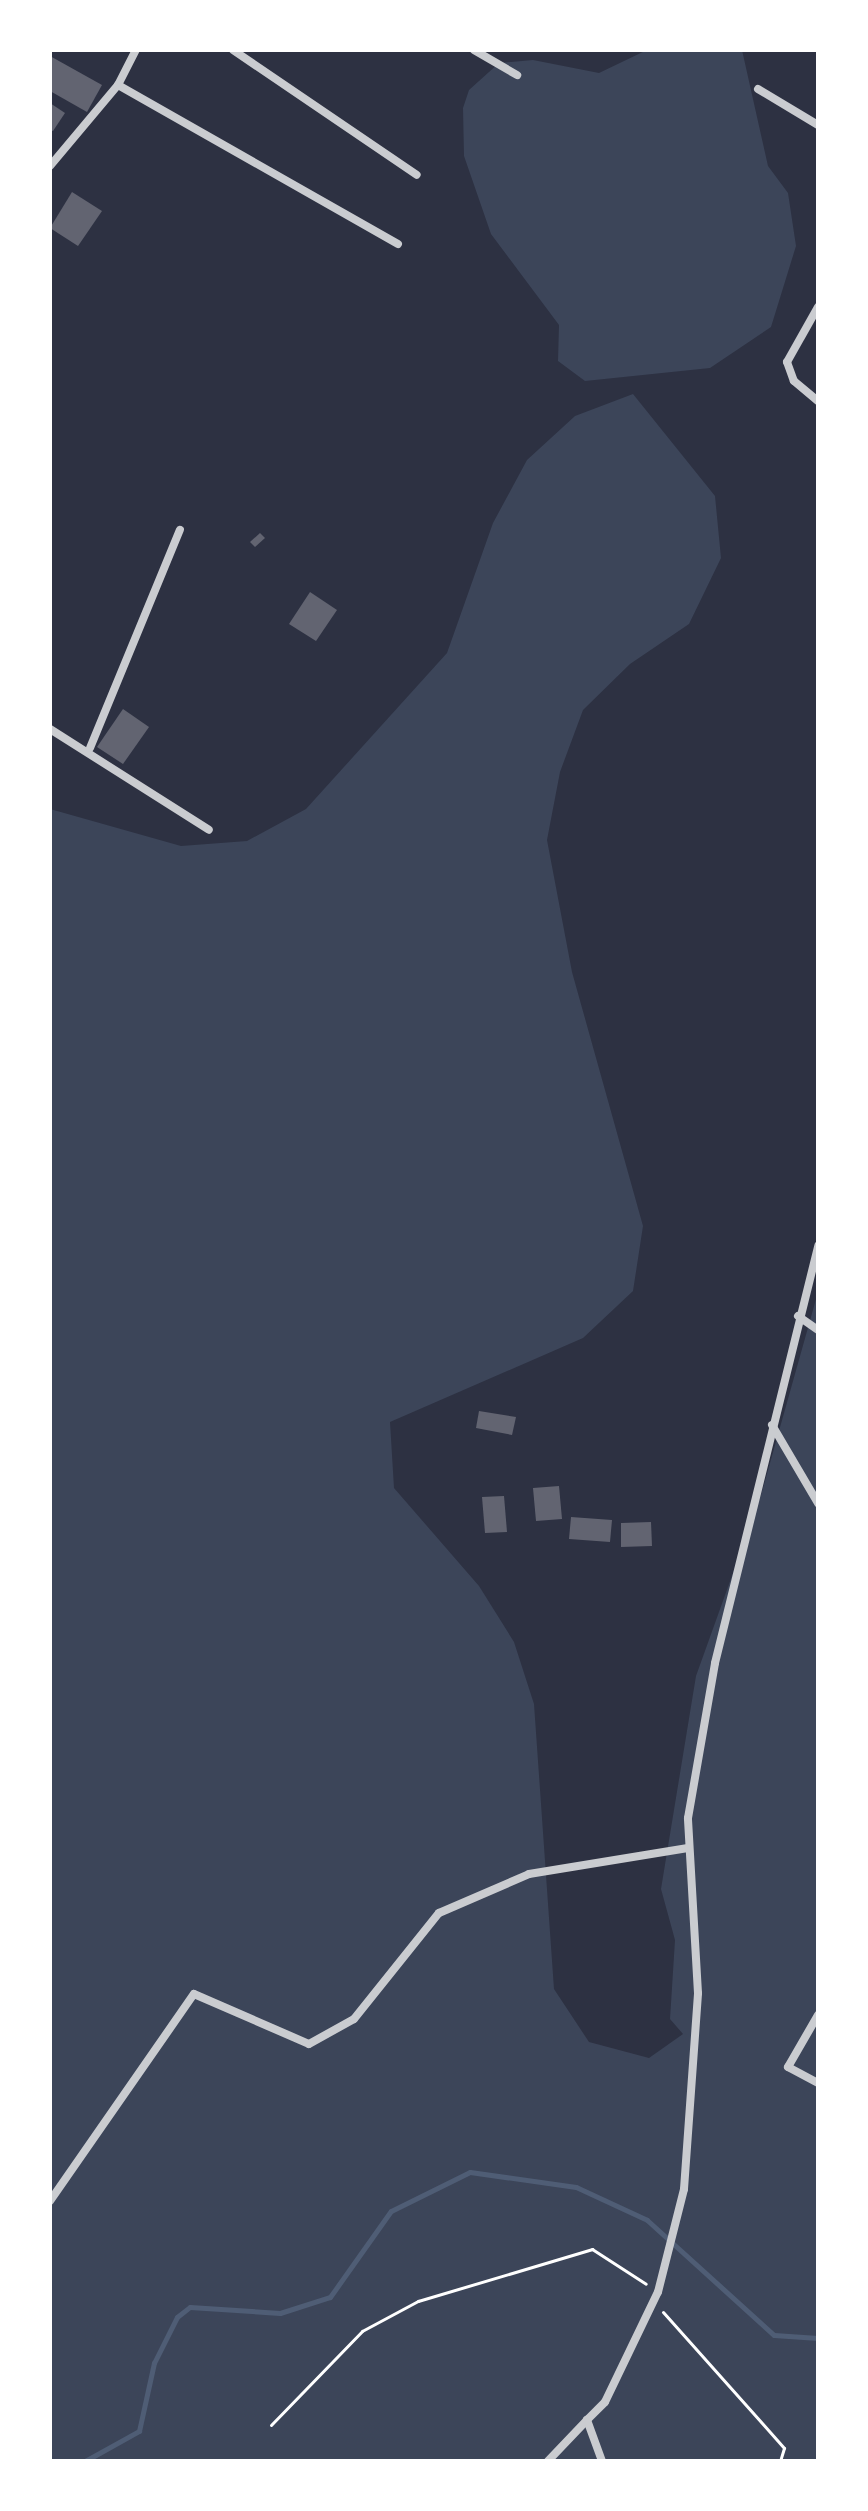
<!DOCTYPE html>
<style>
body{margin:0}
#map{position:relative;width:868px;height:2511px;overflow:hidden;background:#2d3142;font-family:"DM Sans",sans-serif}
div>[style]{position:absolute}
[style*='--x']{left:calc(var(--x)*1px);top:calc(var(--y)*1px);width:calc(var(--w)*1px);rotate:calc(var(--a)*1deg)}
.green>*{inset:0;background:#3c4559}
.stream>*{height:5px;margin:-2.5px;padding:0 2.5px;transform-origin:2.5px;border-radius:2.5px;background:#4f5d75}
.building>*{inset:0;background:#626471}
.path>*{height:3px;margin:-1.5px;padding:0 1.5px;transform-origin:1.5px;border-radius:1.5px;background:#fff}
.minor>*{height:8px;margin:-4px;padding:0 4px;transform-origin:4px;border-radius:4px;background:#caccd0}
span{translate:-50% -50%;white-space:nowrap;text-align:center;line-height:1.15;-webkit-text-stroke:8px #fff;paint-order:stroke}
.frame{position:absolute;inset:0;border:52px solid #fff;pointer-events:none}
</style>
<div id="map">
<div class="green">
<i style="clip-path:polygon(647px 50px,742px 50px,768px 166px,788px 193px,796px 246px,771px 327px,710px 368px,585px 381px,558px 361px,559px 325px,491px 234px,464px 156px,463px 108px,469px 90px,499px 63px,533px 60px,599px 73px)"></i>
<i style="clip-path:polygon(633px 394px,715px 496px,721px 558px,689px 624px,630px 664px,583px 710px,560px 772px,547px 840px,572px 972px,643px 1226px,633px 1291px,583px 1338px,390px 1422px,394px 1488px,479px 1586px,514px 1642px,534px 1704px,554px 1989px,589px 2042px,649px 2058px,683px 2034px,670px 2019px,675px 1940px,661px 1889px,696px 1676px,761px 1495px,818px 1292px,818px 2461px,50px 2461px,50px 809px,181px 846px,247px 841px,306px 809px,447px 653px,493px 523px,527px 460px,575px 416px)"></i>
</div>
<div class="stream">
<i style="--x:85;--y:2461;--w:62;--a:-29.1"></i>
<i style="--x:139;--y:2431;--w:70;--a:-77.6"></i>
<i style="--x:154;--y:2363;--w:51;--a:-63.4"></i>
<i style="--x:177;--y:2317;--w:16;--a:-38"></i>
<i style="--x:190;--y:2307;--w:90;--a:3.8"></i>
<i style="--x:280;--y:2313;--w:52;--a:-17.7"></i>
<i style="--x:330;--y:2297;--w:105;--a:-54.7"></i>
<i style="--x:391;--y:2211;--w:88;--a:-26.3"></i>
<i style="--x:470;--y:2172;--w:107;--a:8.1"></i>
<i style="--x:576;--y:2187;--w:78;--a:24.9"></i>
<i style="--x:647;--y:2220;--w:171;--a:42.2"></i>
<i style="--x:774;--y:2335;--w:44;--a:3.9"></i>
</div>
<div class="building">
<i style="clip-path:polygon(50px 56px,102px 85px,87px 112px,50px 91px)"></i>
<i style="clip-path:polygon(50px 103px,65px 113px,53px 131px,50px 130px)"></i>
<i style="clip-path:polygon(72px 192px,102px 211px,78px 246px,50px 228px)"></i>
<i style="clip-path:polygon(260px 533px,265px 538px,255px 547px,250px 542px)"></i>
<i style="clip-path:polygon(310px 592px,337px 610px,316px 641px,289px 624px)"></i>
<i style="clip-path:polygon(123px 709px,149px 727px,123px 764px,97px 747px)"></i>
<i style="clip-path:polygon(479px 1411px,516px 1417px,512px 1435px,476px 1428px)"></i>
<i style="clip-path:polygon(559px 1486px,562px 1519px,536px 1521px,533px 1488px)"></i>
<i style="clip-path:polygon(504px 1496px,507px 1532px,485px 1533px,482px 1497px)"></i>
<i style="clip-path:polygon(571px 1517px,612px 1520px,610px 1542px,569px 1539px)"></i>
<i style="clip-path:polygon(651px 1522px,652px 1546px,621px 1547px,621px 1523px)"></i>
</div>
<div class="path">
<i style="--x:663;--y:2312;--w:182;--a:48.3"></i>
<i style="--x:784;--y:2448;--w:14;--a:107"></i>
<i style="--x:271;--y:2425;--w:131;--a:-45.9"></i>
<i style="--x:362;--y:2331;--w:64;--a:-28.2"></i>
<i style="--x:418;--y:2301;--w:182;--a:-16.6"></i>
<i style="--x:592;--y:2249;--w:64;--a:32.9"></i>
</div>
<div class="minor">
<i style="--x:233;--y:50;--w:222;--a:34.2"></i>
<i style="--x:474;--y:50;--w:50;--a:30.2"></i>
<i style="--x:118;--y:85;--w:322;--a:29.6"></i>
<i style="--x:758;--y:89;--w:70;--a:31"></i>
<i style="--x:50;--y:166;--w:106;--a:-50"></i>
<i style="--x:118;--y:85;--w:39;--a:-63"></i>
<i style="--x:818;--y:307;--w:63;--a:119.4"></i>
<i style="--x:787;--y:362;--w:20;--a:70"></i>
<i style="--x:794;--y:381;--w:31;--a:40"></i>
<i style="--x:50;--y:729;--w:188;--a:32.4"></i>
<i style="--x:90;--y:748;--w:236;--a:-67.6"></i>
<i style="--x:798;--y:1316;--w:24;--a:35"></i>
<i style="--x:772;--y:1425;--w:91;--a:59.5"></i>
<i style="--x:818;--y:2015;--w:60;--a:120"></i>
<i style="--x:788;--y:2067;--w:34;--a:28"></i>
<i style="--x:50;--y:2201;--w:252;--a:-55.2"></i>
<i style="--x:194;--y:1994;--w:125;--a:23.5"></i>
<i style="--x:309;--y:2044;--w:51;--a:-29.1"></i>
<i style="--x:354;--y:2019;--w:136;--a:-51.3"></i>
<i style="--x:439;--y:1913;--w:98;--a:-23.4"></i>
<i style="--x:529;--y:1874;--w:161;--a:-9.3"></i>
<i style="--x:548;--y:2461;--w:57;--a:-46.4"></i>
<i style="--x:602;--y:2461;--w:44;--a:-110.1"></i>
<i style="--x:587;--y:2420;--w:25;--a:-45"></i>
<i style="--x:605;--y:2402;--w:122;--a:-64.3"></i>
<i style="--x:658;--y:2292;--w:106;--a:-75.8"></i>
<i style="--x:684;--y:2189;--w:196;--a:-85.9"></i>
<i style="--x:698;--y:1993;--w:175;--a:-93.3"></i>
<i style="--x:688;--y:1818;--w:157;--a:-80.1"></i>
<i style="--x:715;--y:1663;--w:430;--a:-76.1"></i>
</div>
<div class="frame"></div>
</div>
